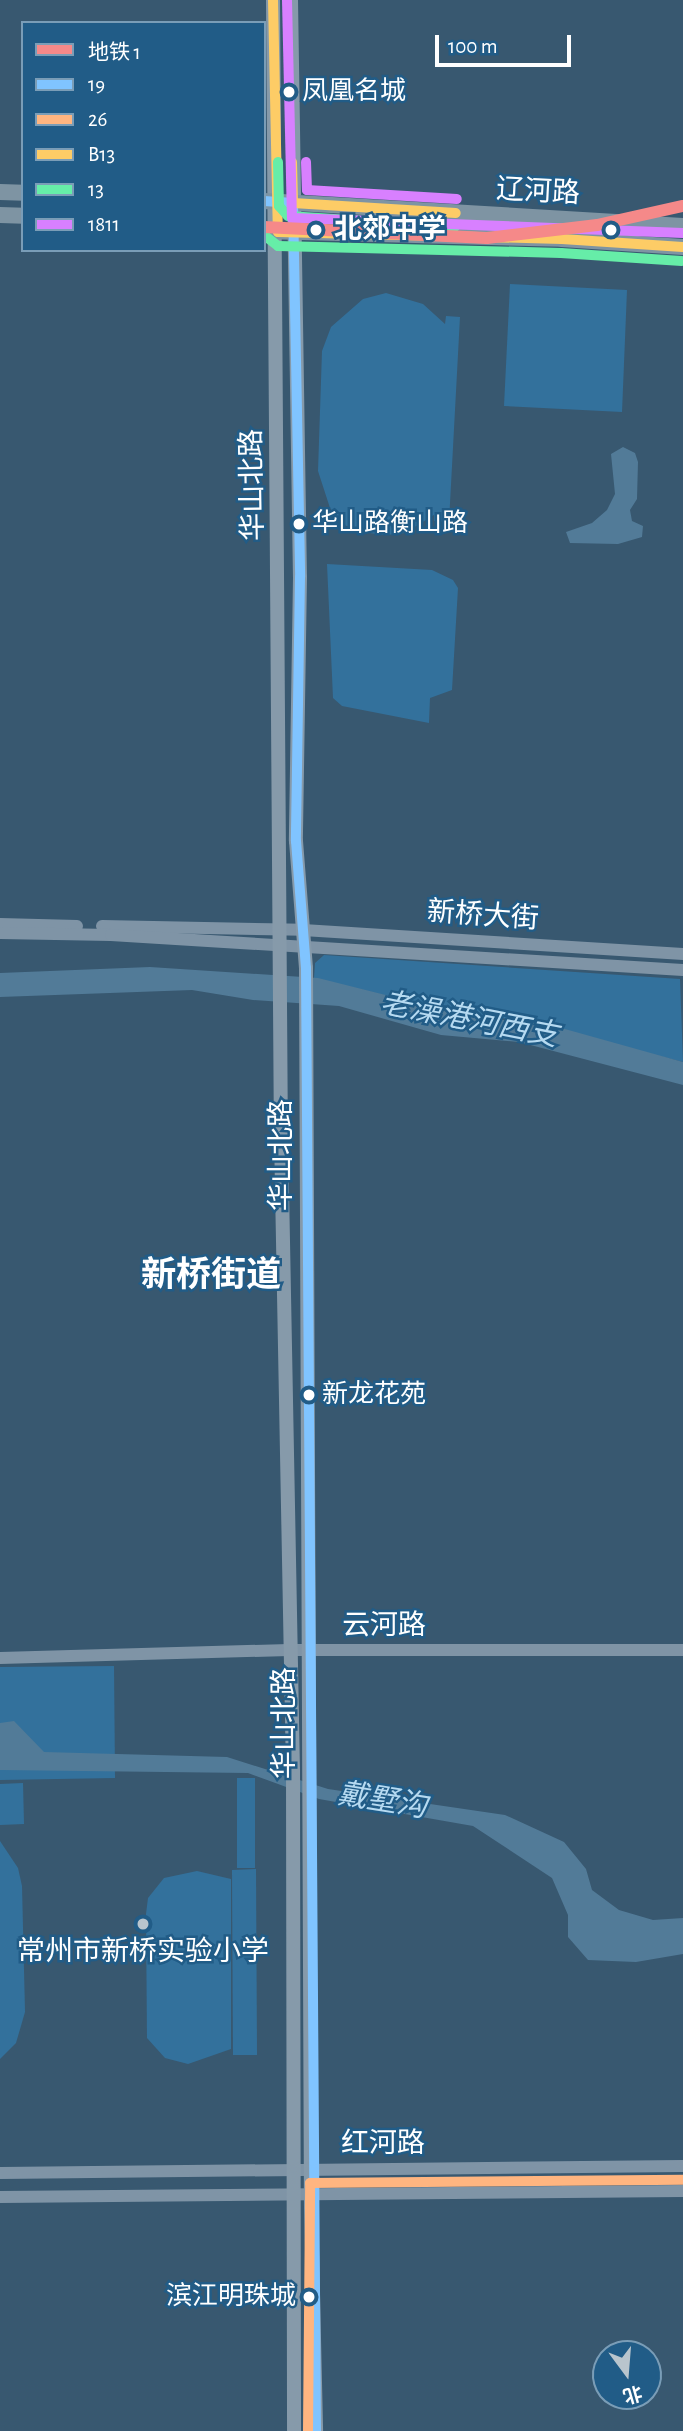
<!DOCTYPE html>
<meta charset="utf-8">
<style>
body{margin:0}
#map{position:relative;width:683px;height:2431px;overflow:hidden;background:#385870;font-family:"Alegreya Sans","Noto Sans SC",sans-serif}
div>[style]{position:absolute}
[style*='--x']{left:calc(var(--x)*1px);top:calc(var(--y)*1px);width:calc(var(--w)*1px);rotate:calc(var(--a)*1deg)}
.green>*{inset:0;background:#33719c}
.water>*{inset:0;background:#527b98}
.tertiary>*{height:12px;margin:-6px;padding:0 6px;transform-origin:6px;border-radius:6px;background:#7f94a6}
.secondary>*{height:14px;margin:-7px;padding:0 7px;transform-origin:7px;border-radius:7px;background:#869aaa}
.primary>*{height:16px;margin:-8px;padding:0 8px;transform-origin:8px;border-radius:8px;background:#7e94a3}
.bus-1>*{height:10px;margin:-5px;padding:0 5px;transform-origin:5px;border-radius:5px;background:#80c4ff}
.bus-2>*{height:10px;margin:-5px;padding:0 5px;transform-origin:5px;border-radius:5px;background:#ffb580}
.bus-3>*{height:10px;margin:-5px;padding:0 5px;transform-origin:5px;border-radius:5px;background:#fdcc66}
.bus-4>*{height:10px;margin:-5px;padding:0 5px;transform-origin:5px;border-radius:5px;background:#66eda8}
.bus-5>*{height:10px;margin:-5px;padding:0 5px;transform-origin:5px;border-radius:5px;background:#d880ff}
.metro-1>*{height:12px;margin:-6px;padding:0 6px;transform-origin:6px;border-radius:6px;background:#f58989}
.dots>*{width:19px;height:19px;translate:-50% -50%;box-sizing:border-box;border:4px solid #215c87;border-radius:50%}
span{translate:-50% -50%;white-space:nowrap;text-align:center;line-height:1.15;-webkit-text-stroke:5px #215c87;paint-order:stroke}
.bus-label{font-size:26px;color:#fff}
.left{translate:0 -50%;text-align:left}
.right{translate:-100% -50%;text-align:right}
.street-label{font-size:28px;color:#fff}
.stop-label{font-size:28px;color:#fff;font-weight:700}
.poi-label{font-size:28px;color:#fff}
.water-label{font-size:30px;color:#b6daf1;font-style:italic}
.district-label{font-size:35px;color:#fff;font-weight:700}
.legend{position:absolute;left:21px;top:21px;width:245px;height:231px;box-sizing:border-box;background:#215c87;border:2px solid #7a9db7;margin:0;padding:9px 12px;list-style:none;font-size:21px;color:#fff}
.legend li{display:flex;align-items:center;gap:14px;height:35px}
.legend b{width:35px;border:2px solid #7a9db7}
.north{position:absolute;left:592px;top:2340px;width:70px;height:70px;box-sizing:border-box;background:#215c87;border:2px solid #7a9db7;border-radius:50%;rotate:164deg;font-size:19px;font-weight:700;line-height:28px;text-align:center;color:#fff}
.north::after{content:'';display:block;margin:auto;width:24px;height:32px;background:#b9c5cd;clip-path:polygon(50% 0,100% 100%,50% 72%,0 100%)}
.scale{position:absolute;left:435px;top:35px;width:136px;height:32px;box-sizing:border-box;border:4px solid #fff;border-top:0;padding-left:9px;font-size:21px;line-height:24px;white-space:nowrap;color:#fff;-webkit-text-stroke:5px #215c87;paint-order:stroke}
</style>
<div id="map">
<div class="green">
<i style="clip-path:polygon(510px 284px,627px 290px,622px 412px,504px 406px)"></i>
<i style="clip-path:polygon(386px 293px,423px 304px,445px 324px,446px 316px,460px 317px,449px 522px,434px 521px,434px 515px,405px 533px,386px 535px,361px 532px,342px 524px,330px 508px,318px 471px,322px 351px,331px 327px,363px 299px)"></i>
<i style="clip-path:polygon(327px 564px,432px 570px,453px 580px,458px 588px,452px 690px,430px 698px,429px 723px,342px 706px,333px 698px)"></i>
<i style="clip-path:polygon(324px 955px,680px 979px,683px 1062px,514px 1019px,473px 1017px,314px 978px,315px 963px)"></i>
<i style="clip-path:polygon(114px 1666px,115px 1778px,0 1780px,0 1667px)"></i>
<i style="clip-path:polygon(237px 1778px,255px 1778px,255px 1868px,237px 1868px)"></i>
<i style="clip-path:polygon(23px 1783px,24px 1824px,0 1825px,0 1784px)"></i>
<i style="clip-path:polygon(0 1841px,18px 1868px,22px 1886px,25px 2012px,16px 2043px,0 2059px)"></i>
<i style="clip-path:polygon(256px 1869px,257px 2055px,233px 2055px,232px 1870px)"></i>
<i style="clip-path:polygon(197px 1871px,231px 1879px,231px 2049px,188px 2064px,165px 2058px,147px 2038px,146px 1914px,148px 1898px,164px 1878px)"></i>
</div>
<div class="water">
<i style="clip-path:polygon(623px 447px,635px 453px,638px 462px,637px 499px,630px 510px,632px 521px,643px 526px,642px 537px,618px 544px,570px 543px,566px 532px,592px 523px,607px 510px,615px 494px,611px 454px)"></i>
<i style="clip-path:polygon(150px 967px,318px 978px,473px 1017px,547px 1024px,683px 1062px,683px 1085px,519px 1042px,441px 1035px,339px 1006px,253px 1000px,192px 990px,0 997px,0 973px)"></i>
<i style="clip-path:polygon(14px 1721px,44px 1752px,227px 1757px,328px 1789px,505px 1815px,564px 1842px,586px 1869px,592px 1890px,619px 1910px,653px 1920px,683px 1918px,683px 1954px,636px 1962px,588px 1960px,568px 1937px,568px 1915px,552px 1878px,473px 1826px,319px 1799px,248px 1773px,0 1770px,0 1723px)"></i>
</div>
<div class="tertiary">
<i style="--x:0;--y:924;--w:77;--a:1.5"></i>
<i style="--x:102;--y:926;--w:201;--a:1.1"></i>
<i style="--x:303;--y:930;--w:381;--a:3.6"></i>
<i style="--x:0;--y:933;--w:111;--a:1"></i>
<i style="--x:111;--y:935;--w:573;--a:3.5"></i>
<i style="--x:0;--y:1658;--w:289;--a:-1.6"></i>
<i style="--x:289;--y:1650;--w:394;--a:0"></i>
<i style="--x:0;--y:2173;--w:683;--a:-0.59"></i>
<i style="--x:0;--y:2197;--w:683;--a:-0.5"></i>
</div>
<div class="secondary">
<i style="--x:273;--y:0;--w:1135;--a:89.6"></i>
<i style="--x:281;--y:1135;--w:635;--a:88.92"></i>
<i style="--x:293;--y:1770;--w:661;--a:89.91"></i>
<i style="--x:291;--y:0;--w:577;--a:89.11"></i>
<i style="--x:300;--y:577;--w:264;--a:90.9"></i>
<i style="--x:296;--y:841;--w:127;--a:85.5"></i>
<i style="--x:306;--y:968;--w:1238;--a:89.77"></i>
<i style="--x:311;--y:2206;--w:225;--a:88.7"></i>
</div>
<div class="primary">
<i style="--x:0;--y:192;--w:23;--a:2"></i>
<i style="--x:264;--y:201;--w:420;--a:3.4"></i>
<i style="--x:0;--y:215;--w:23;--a:2"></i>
<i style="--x:264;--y:231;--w:298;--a:1.5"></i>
<i style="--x:562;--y:239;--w:121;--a:3.8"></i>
</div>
<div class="bus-1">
<i style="--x:264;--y:201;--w:29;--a:4"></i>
<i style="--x:293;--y:203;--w:374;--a:88.9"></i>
<i style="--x:300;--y:577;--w:264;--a:90.9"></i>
<i style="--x:296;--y:841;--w:127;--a:85.5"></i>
<i style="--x:306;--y:968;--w:1463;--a:89.61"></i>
</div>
<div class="bus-2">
<i style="--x:308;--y:2431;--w:248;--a:-89.5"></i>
<i style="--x:310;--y:2183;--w:373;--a:-0.5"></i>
</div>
<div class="bus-3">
<i style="--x:273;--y:0;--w:232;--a:88.8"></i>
<i style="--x:278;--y:232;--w:284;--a:1.4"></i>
<i style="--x:562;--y:239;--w:121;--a:3.8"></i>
<i style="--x:292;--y:162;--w:41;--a:88.6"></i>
<i style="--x:293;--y:203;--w:163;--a:3.5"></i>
</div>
<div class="bus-4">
<i style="--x:278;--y:162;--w:44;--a:88.7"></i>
<i style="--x:279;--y:206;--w:13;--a:48"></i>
<i style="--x:288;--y:216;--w:167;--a:3.8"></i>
<i style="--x:264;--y:235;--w:18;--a:38"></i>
<i style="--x:278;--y:246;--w:283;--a:1.4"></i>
<i style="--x:561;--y:253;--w:121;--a:3.8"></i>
</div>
<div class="bus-5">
<i style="--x:287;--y:0;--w:218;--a:88.7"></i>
<i style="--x:292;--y:218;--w:391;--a:2.2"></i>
<i style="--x:306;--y:162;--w:28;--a:88"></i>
<i style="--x:307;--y:190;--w:150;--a:3.4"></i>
</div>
<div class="metro-1">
<i style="--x:264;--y:227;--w:223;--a:2.8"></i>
<i style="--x:487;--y:238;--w:111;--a:-6.7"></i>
<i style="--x:597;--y:225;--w:88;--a:-12.5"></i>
</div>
<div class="dots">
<i style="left:289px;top:92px;background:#fff"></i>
<i style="left:316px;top:230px;background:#fff"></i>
<i style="left:611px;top:230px;background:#fff"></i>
<i style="left:299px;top:524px;background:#fff"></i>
<i style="left:309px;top:1395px;background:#fff"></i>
<i style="left:143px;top:1924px;background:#b9c5cd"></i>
<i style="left:309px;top:2297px;background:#fff"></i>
</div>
<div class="bus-label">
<span class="left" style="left:302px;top:92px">凤凰名城</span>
<span class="left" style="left:312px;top:524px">华山路衡山路</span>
<span class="left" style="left:322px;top:1395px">新龙花苑</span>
<span class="right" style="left:296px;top:2297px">滨江明珠城</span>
</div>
<div class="street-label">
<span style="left:538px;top:192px;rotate:3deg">辽河路</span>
<span style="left:253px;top:485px;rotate:-91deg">华山北路</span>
<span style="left:483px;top:916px;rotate:4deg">新桥大街</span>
<span style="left:282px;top:1155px;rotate:-90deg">华山北路</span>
<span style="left:384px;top:1626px">云河路</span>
<span style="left:285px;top:1723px;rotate:-90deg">华山北路</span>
<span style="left:383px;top:2144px">红河路</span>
</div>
<div class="stop-label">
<span class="left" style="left:334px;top:230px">北郊中学</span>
</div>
<div class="poi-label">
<span style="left:143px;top:1952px">常州市新桥实验小学</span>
</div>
<div class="water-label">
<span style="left:469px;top:1020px;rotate:11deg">老澡港河西支</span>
<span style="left:382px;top:1801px;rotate:9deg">戴墅沟</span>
</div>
<div class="district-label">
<span style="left:211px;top:1276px">新桥街道</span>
</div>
<ul class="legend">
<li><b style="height:9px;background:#f58989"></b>地铁 1</li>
<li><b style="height:9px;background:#80c4ff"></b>19</li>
<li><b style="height:9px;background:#ffb580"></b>26</li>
<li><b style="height:9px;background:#fdcc66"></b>B13</li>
<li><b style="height:9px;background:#66eda8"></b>13</li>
<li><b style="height:9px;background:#d880ff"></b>1811</li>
</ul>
<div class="north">北</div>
<div class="scale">100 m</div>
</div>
